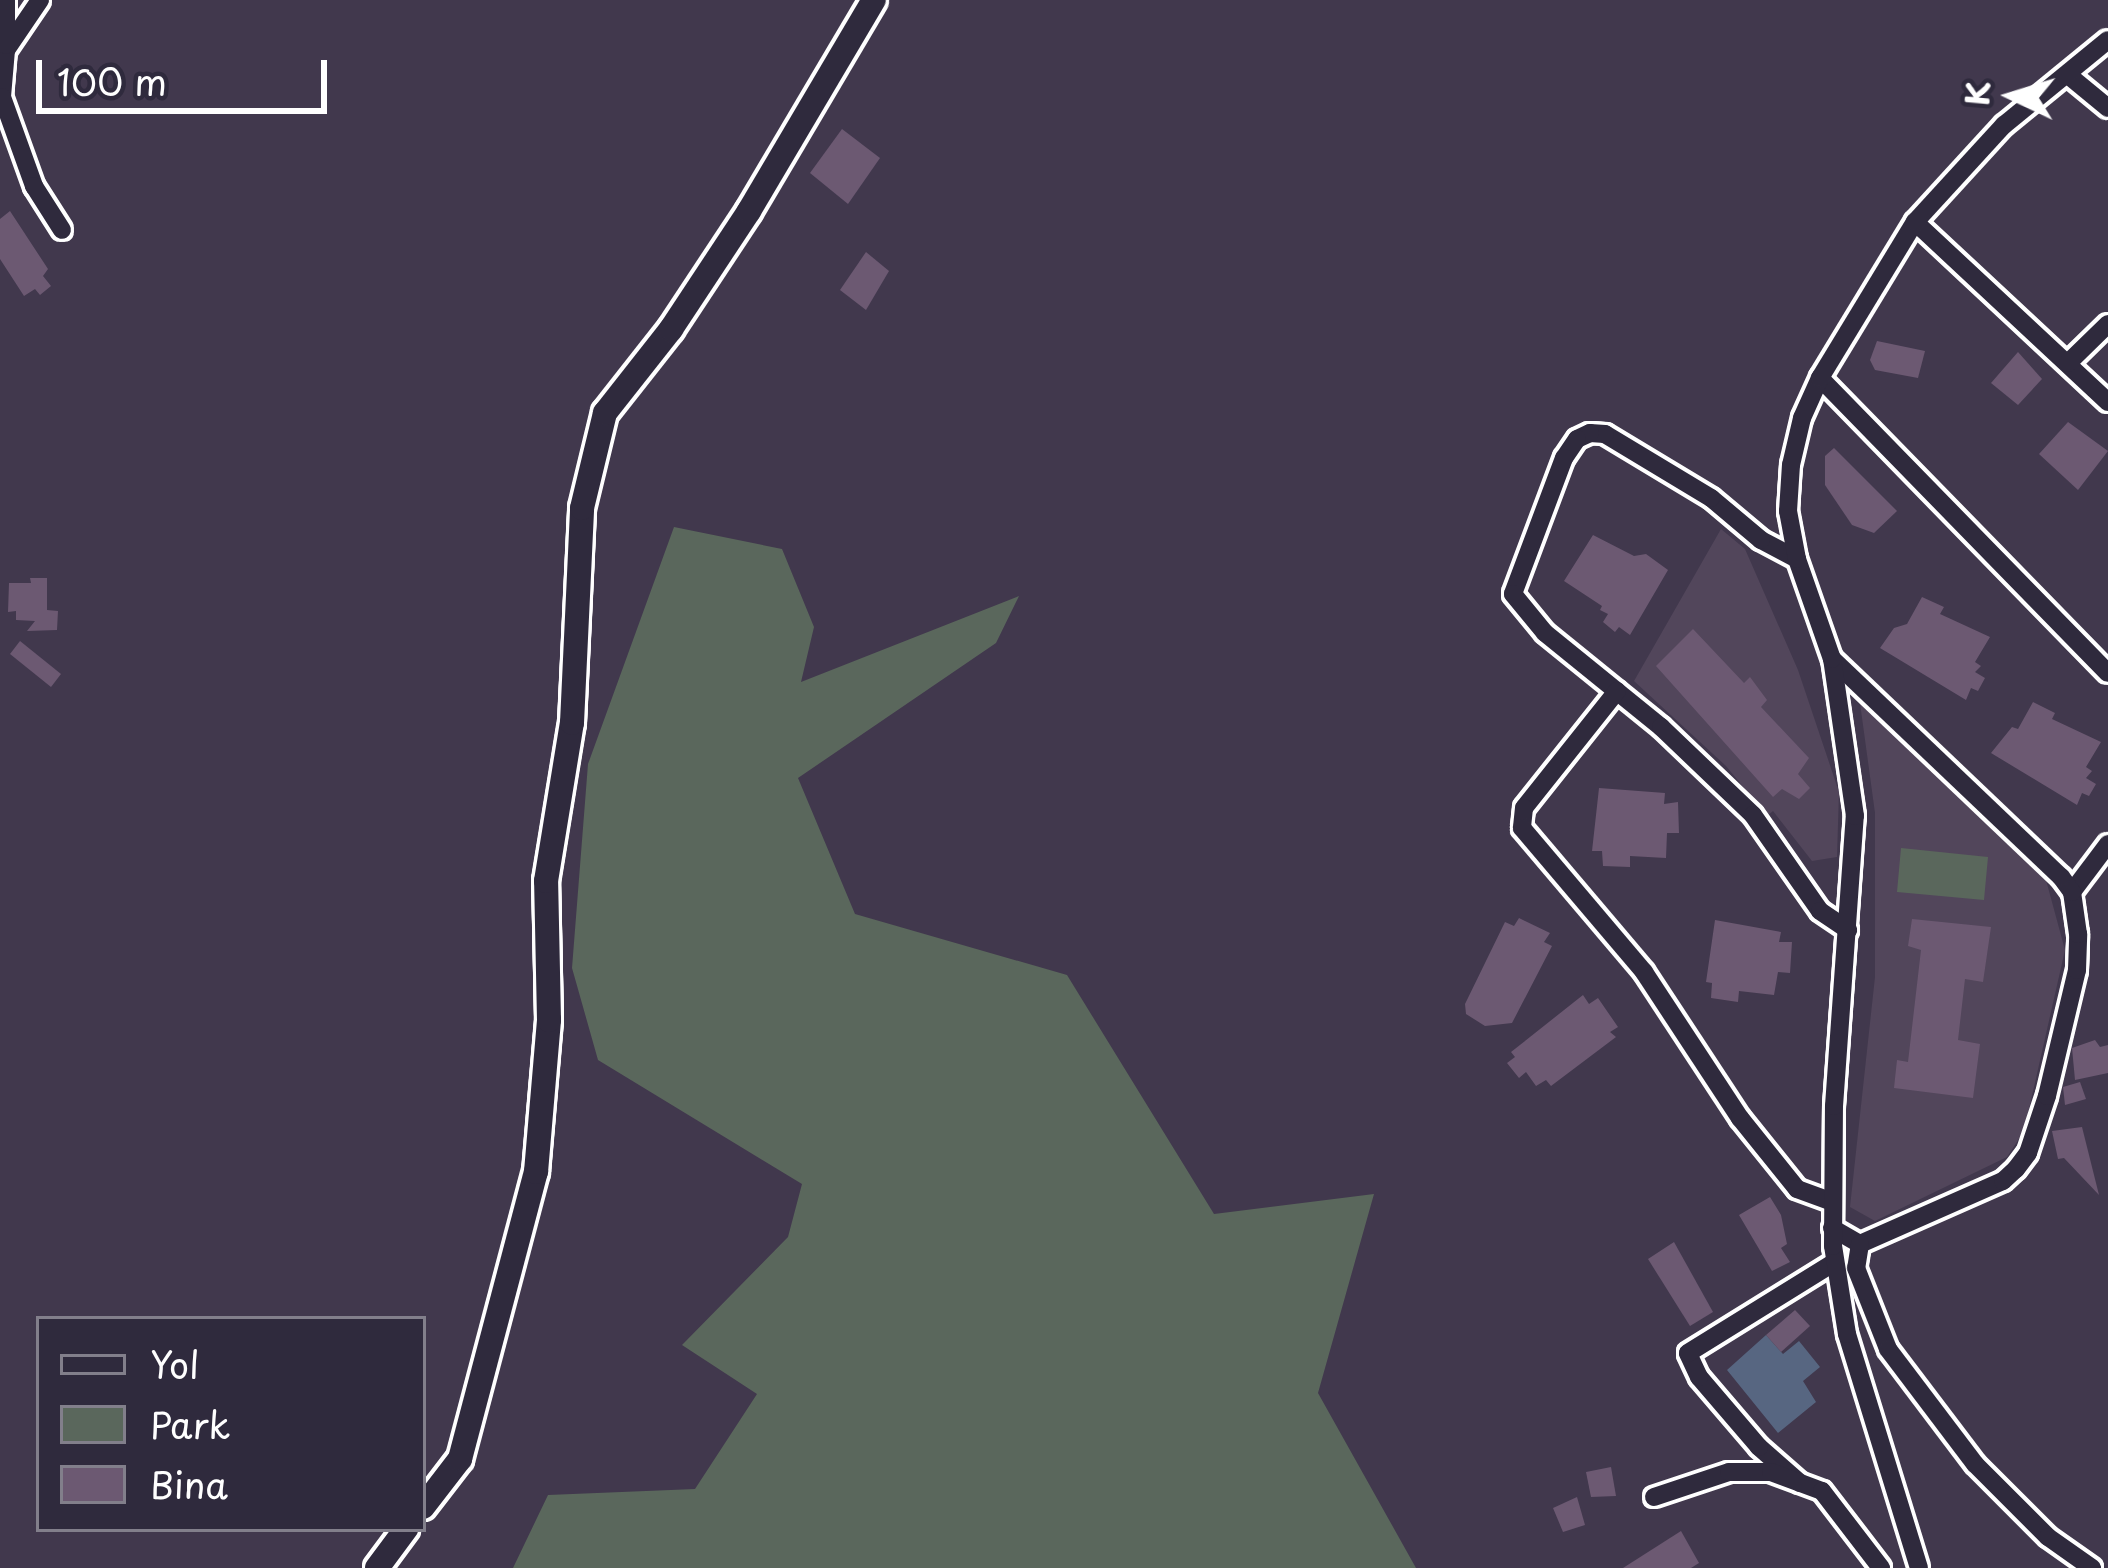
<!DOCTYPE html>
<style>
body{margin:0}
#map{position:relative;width:2108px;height:1568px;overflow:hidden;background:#41384d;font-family:"Playpen Sans",sans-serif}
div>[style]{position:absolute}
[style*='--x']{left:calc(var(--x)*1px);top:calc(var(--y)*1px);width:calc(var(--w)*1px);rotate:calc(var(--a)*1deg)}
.built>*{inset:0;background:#52465b}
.green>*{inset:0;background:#5a675c}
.water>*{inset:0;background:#576681}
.building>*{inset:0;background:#6c5972}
.roads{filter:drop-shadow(3px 0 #fff) drop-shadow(-3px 0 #fff) drop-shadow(0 3px #fff) drop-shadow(0 -3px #fff)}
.minor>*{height:18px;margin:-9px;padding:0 9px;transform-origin:9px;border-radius:9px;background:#2f2a3d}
.tertiary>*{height:24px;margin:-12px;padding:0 12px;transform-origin:12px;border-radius:12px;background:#2f2a3d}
span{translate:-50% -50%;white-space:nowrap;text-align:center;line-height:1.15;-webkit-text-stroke:12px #2f2a3d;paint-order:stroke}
.legend{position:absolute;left:36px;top:1316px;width:390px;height:216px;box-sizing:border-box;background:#2f2a3d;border:3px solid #827f8b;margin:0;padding:15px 21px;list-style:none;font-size:36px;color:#fff}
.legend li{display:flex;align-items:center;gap:24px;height:60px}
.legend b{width:60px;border:3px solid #827f8b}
.north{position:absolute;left:1952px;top:36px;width:120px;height:120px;-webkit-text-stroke:9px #2f2a3d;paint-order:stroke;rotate:274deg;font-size:33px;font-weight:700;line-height:48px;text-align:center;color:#fff}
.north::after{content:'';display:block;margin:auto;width:42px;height:54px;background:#fff;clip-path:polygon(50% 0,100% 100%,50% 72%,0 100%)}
.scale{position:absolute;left:36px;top:60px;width:291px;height:54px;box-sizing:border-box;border:6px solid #fff;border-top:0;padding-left:15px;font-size:36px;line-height:42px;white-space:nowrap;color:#fff;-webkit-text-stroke:9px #2f2a3d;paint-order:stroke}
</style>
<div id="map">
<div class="built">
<i style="clip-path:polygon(1721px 529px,1745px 549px,1798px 670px,1839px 792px,1837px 857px,1812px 861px,1773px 811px,1767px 816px,1726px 766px,1634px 681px)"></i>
<i style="clip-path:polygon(1860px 703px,1890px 717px,2046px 880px,2065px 950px,2024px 1131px,2007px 1157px,1875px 1221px,1850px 1207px,1875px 977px,1875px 813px)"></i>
</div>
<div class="green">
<i style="clip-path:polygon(674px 527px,782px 549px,814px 627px,801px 682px,1019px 596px,996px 643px,798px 778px,855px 914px,1067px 975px,1214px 1214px,1374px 1194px,1318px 1393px,1416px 1568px,513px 1568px,548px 1495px,695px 1489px,757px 1394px,682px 1345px,788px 1237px,802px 1184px,598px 1060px,572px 968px,588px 764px)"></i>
<i style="clip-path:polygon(1901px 848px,1988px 857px,1984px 900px,1897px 892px)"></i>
</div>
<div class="water">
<i style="clip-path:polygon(1766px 1335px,1783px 1354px,1799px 1341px,1820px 1367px,1803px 1381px,1816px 1402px,1778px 1433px,1727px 1370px)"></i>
</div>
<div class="building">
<i style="clip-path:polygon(842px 129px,880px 158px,848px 204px,810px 173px)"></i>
<i style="clip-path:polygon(10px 211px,48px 269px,43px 276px,51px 286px,40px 295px,35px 289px,24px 296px,0 259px,0 219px)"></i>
<i style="clip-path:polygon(866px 252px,889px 271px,866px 310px,840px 290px)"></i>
<i style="clip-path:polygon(1877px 341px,1925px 351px,1918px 378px,1875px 370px,1870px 360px)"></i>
<i style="clip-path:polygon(2018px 352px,2042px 379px,2018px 405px,1991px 383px)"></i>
<i style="clip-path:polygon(2068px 422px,2108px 451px,2078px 490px,2039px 454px)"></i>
<i style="clip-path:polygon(1834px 448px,1897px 511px,1874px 533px,1852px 525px,1825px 485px,1825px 456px)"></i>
<i style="clip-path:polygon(1593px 535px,1634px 556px,1646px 554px,1668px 570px,1630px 635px,1619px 627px,1615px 632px,1603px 622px,1608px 614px,1600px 610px,1602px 606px,1564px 581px)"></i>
<i style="clip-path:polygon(30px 578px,47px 578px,47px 610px,58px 611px,57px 630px,27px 631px,35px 621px,16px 620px,16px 611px,8px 612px,9px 583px,31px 583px)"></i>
<i style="clip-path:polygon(1922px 597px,1944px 607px,1940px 614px,1990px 637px,1975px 662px,1981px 666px,1975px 672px,1985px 678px,1978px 691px,1971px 688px,1966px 700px,1880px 648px,1894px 628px,1907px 624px)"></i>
<i style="clip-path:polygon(1693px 629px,1744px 683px,1750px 677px,1767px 700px,1761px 707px,1809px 758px,1798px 774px,1810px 788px,1799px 799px,1782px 789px,1773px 797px,1656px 666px)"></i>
<i style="clip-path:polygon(20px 641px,61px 674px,51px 687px,10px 654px)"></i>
<i style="clip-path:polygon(2033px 702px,2055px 713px,2052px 719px,2101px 742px,2086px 767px,2092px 771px,2086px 778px,2096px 784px,2089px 796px,2082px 793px,2077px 805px,1991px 753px,2012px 727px,2018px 729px)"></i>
<i style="clip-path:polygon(1599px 788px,1665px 793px,1664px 804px,1678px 802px,1679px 833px,1667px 833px,1666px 858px,1630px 856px,1630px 867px,1603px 866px,1602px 851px,1592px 851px)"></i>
<i style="clip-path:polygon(1519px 918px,1550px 933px,1544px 942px,1552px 946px,1512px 1023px,1485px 1026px,1466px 1014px,1465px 1004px,1505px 922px,1514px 926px)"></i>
<i style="clip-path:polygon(1912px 919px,1991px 927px,1983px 982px,1965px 979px,1958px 1040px,1980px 1044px,1973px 1098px,1894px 1088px,1897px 1060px,1908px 1062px,1921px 950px,1908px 946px)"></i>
<i style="clip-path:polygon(1715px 920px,1781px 932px,1779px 942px,1792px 942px,1790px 973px,1778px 972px,1774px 995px,1739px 991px,1738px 1002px,1711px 998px,1712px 983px,1706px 982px)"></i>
<i style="clip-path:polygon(1583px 995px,1589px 1004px,1598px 998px,1618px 1027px,1610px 1032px,1616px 1037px,1551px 1086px,1546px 1080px,1536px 1086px,1526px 1072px,1519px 1078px,1507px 1063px,1515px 1057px,1511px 1052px)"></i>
<i style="clip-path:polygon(2095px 1040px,2100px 1047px,2108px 1045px,2108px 1073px,2075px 1080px,2072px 1048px)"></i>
<i style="clip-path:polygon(2080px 1082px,2086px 1099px,2065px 1105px,2063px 1087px)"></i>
<i style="clip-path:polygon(2082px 1127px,2099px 1195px,2064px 1158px,2058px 1159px,2052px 1131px)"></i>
<i style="clip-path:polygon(1770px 1197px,1781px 1215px,1787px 1244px,1781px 1248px,1790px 1262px,1772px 1271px,1739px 1215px)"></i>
<i style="clip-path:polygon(1674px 1242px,1713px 1312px,1690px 1326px,1648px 1259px)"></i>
<i style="clip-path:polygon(1795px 1310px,1810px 1326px,1781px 1352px,1766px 1335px)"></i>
<i style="clip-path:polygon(1611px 1467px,1616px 1496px,1591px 1497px,1586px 1472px)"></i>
<i style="clip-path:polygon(1577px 1497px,1585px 1525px,1563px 1532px,1553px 1508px)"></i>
<i style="clip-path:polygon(1681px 1531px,1699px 1563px,1691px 1568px,1623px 1568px)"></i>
</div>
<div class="roads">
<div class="minor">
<i style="--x:40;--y:0;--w:60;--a:124.2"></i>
<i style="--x:6;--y:50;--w:47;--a:94.9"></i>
<i style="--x:2;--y:97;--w:95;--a:70.2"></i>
<i style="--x:34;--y:186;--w:52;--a:57.5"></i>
<i style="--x:6;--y:45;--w:45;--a:-90"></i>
<i style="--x:2068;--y:75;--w:52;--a:39.5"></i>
<i style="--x:1915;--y:222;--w:264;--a:43"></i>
<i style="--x:2068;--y:363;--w:56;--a:-44.3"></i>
<i style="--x:1820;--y:378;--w:412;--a:45.7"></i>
<i style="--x:1797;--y:559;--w:41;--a:-152.2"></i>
<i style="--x:1761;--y:540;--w:65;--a:-140"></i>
<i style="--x:1711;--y:498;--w:124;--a:-148.9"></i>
<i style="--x:1605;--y:434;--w:15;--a:-176"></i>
<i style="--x:1590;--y:433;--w:14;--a:155"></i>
<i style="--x:1577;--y:439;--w:23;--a:124"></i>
<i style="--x:1564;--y:458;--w:145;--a:110.6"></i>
<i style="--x:1513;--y:594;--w:50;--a:50.6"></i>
<i style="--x:1545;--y:633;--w:149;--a:39"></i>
<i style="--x:1661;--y:727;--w:127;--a:43.7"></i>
<i style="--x:1753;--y:815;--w:117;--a:55.1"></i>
<i style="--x:1820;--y:911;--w:34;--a:34"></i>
<i style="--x:1617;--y:691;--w:149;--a:128.5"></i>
<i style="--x:1524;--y:808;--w:20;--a:96"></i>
<i style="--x:1522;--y:828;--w:189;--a:49.7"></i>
<i style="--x:1644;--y:972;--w:175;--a:56.7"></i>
<i style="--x:1740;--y:1118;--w:91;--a:51.2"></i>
<i style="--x:1797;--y:1189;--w:35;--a:20"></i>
<i style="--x:2072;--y:892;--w:60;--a:-53.1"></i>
<i style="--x:1832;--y:1228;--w:32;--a:30"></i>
<i style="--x:1860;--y:1244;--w:156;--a:-23.8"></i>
<i style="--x:2003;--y:1181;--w:18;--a:-43"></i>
<i style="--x:2016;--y:1169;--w:20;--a:-53"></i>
<i style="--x:2028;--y:1153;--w:60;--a:-71.6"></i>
<i style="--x:2047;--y:1096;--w:130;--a:-76.6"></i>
<i style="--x:2077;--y:970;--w:36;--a:-88"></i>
<i style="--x:2078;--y:934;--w:42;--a:-98.1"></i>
<i style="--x:2072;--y:892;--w:19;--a:-126"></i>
<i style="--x:2061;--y:877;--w:316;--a:-136.4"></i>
<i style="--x:1860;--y:1244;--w:24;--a:99"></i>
<i style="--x:1856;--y:1268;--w:87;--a:68.4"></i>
<i style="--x:1888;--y:1349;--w:144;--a:52.9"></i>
<i style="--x:1975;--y:1464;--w:103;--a:45"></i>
<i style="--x:2048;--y:1537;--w:54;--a:35.2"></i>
<i style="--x:1800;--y:1483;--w:55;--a:-138.7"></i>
<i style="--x:1759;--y:1447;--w:92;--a:-130.6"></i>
<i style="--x:1699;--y:1377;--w:26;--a:-115"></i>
<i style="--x:1688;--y:1353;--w:173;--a:-31.8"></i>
<i style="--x:1654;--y:1497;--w:79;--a:-18.4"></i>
<i style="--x:1729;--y:1472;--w:42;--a:0"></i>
<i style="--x:1771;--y:1472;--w:54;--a:20.4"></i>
<i style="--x:1822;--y:1491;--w:97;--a:52.5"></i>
<i style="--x:1919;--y:1568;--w:245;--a:-107.1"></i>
<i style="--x:1847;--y:1334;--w:89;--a:-99"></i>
<i style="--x:1833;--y:1246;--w:140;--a:-89.6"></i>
<i style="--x:1834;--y:1106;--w:291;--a:-85.9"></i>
<i style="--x:1855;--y:816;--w:159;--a:-98.3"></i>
<i style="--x:1832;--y:659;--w:106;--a:-109.3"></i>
<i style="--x:1797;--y:559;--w:49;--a:-100.6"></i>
<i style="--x:1788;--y:511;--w:46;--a:-86.3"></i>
<i style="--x:1791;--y:465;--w:48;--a:-76.8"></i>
<i style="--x:1802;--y:418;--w:44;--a:-65.8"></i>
<i style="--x:1820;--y:378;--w:183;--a:-58.7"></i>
<i style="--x:1915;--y:222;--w:132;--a:-47.5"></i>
<i style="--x:2004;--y:125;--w:134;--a:-39.3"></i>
</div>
<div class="tertiary">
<i style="--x:423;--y:1507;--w:61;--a:-52.4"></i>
<i style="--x:460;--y:1459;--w:297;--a:-75.2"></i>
<i style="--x:536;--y:1172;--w:153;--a:-85.1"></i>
<i style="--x:549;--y:1020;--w:139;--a:-91.2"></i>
<i style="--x:546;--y:881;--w:160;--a:-80.7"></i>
<i style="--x:572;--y:723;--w:215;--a:-87.3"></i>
<i style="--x:582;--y:508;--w:98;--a:-76.4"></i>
<i style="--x:605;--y:413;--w:107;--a:-51.8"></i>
<i style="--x:671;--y:329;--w:141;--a:-56.5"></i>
<i style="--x:749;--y:211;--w:245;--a:-59.4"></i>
<i style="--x:377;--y:1568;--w:49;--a:-53.4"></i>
</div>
</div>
<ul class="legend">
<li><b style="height:15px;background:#2f2a3d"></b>Yol</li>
<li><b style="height:33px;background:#5a675c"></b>Park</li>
<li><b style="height:33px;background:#6c5972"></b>Bina</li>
</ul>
<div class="north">K</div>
<div class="scale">100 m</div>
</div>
